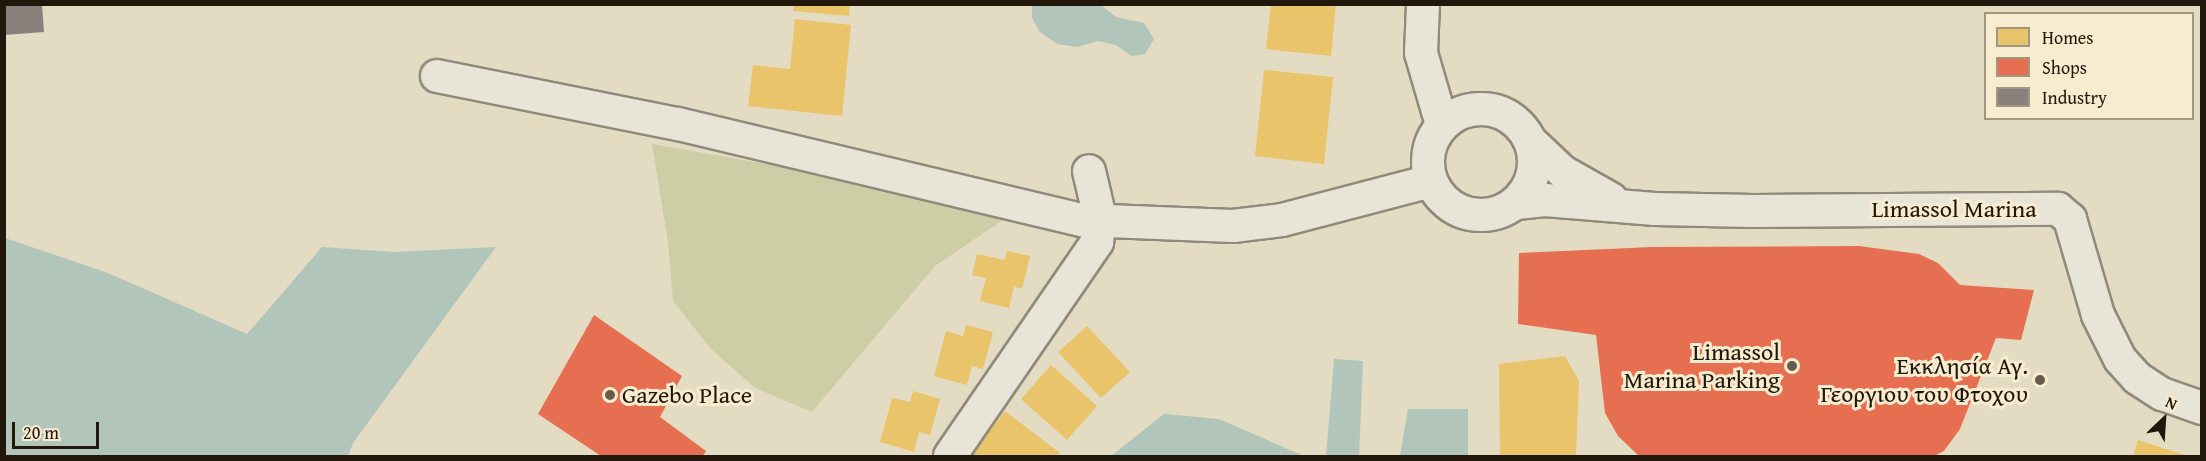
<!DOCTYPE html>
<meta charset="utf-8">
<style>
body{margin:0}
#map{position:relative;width:2206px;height:461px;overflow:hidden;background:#e4dbc3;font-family:"Gentium Book Plus",serif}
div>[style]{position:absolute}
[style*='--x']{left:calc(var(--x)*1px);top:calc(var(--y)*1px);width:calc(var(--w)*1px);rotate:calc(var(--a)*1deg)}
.green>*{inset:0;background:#cdcea6}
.water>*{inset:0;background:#b2c5ba}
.homes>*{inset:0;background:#e9c46a}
.shops>*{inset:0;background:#e76f51}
.industry>*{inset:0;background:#8a817c}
.roads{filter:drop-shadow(2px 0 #908a7b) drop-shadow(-2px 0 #908a7b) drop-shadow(0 2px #908a7b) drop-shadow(0 -2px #908a7b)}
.minor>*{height:32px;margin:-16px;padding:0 16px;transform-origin:16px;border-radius:16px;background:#e9e4d8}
.minor>.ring{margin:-16px;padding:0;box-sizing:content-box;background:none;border:32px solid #e9e4d8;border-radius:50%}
.dots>*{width:16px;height:16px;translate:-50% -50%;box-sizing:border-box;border:3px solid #f7eccf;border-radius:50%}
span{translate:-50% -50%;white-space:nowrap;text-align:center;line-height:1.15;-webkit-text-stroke:6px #f7eccf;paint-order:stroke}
.street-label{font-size:24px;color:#21170b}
.poi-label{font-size:24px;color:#21170b}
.right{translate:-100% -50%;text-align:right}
.left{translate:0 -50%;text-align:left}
.frame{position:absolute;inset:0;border:6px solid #21170b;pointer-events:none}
.legend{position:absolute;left:1984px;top:12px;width:210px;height:108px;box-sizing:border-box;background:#f7eccf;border:2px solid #a19781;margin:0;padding:8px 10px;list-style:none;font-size:18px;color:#21170b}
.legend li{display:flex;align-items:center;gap:12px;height:30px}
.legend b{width:30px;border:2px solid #a19781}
.north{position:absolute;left:2134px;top:389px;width:60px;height:60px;-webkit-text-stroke:4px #f7eccf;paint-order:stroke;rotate:25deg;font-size:16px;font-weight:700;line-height:24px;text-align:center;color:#21170b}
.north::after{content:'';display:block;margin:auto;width:21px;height:27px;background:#21170b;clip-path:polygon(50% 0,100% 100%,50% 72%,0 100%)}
.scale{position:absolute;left:12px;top:422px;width:87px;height:27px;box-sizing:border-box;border:3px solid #21170b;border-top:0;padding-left:8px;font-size:18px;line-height:21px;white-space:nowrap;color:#21170b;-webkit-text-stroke:4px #f7eccf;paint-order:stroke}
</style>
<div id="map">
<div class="green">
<i style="clip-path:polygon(652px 144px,1019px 209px,935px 266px,812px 412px,755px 388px,711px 349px,673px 301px,668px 242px)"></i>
</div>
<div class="water">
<i style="clip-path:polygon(1032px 5px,1101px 5px,1116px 17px,1144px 23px,1154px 39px,1145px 54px,1131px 56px,1116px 45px,1098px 41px,1077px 47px,1057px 44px,1040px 32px,1032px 18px)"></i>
<i style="clip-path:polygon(5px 238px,108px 273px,247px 334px,322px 247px,394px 252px,496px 247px,353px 443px,348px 456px,5px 456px)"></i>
<i style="clip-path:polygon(1334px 359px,1363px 361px,1359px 456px,1326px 456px)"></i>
<i style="clip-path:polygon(1408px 409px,1468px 409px,1468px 456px,1400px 456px)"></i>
<i style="clip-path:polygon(1164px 414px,1219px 419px,1304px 456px,1111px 456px)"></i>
</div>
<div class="homes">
<i style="clip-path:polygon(794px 4px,850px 4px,849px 16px,793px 11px)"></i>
<i style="clip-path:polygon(1271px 4px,1336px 4px,1331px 56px,1266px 49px)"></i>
<i style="clip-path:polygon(795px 19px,851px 25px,842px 116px,748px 106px,753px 65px,790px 69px)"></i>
<i style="clip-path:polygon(1264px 70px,1333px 77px,1324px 164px,1255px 156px)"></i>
<i style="clip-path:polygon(1007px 251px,1030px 256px,1022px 289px,1014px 286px,1009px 308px,980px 301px,986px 278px,972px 275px,977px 254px,1005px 260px)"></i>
<i style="clip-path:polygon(966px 325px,993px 332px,983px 369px,972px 366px,967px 385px,934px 376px,946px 331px,963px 336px)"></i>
<i style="clip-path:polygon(1087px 326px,1130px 372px,1101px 398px,1058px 352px)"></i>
<i style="clip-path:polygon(1565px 356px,1579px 381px,1576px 456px,1500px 456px,1499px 364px)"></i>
<i style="clip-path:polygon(1051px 365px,1097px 406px,1067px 440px,1021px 399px)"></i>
<i style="clip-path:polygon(913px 391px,940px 399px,930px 435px,919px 432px,914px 452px,880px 442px,892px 398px,910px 402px)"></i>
<i style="clip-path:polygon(1005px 411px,1060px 453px,1057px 456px,971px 456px)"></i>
<i style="clip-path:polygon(2138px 440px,2188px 456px,2133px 456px)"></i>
</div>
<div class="shops">
<i style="clip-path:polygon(1859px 246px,1919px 254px,1938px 263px,1960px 285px,2034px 290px,2021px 340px,1996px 338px,1960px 429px,1944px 451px,1934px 456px,1639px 456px,1618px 436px,1605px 413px,1596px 335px,1518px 324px,1519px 253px,1652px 247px)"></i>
<i style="clip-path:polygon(594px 315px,682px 376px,660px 417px,706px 451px,703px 456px,601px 456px,538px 414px)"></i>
</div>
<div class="industry">
<i style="clip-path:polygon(4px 4px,42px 4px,44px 32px,4px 35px)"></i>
</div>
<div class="roads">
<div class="minor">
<i style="--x:1423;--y:4;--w:49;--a:92.3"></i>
<i style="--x:1421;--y:53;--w:75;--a:73.7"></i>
<i style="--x:437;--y:76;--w:246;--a:11.3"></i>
<i style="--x:678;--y:124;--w:415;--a:13.4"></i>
<i style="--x:1082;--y:220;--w:151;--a:2.3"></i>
<i style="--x:1233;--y:226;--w:49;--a:-7"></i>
<i style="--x:1282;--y:220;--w:154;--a:-14.7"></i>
<i class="ring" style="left:1428px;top:109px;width:74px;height:74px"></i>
<i style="--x:1530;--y:141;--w:45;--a:43.2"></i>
<i style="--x:1563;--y:172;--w:55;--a:29.4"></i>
<i style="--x:1516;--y:203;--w:29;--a:-6"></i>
<i style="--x:1545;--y:200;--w:110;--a:4.7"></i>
<i style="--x:1655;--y:209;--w:98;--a:1.2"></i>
<i style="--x:1753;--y:211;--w:305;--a:-0.4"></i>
<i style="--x:2058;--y:209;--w:16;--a:40"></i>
<i style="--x:2070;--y:219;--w:100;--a:73.7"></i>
<i style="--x:2098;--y:315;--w:49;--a:63.4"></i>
<i style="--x:2120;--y:359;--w:25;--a:48"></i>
<i style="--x:2137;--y:378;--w:30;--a:33"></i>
<i style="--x:2162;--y:394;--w:42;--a:19.3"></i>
<i style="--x:950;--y:456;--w:260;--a:-55.5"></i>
<i style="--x:1097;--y:242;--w:24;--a:-83"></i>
<i style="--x:1100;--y:218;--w:48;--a:-103.2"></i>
</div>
</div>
<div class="dots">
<i style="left:1792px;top:366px;background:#655c4b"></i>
<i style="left:2040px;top:380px;background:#655c4b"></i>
<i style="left:610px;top:395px;background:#655c4b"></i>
</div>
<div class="street-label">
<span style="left:1954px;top:209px">Limassol Marina</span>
</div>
<div class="poi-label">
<span class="right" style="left:1780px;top:366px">Limassol<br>Marina Parking</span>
<span class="right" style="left:2028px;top:380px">Εκκλησία Αγ.<br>Γεοργιου του Φτοχου</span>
<span class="left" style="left:622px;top:395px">Gazebo Place</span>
</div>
<div class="frame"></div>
<ul class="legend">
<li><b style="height:16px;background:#e9c46a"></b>Homes</li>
<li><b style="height:16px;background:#e76f51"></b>Shops</li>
<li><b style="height:16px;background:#8a817c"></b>Industry</li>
</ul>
<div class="north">N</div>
<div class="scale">20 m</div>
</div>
